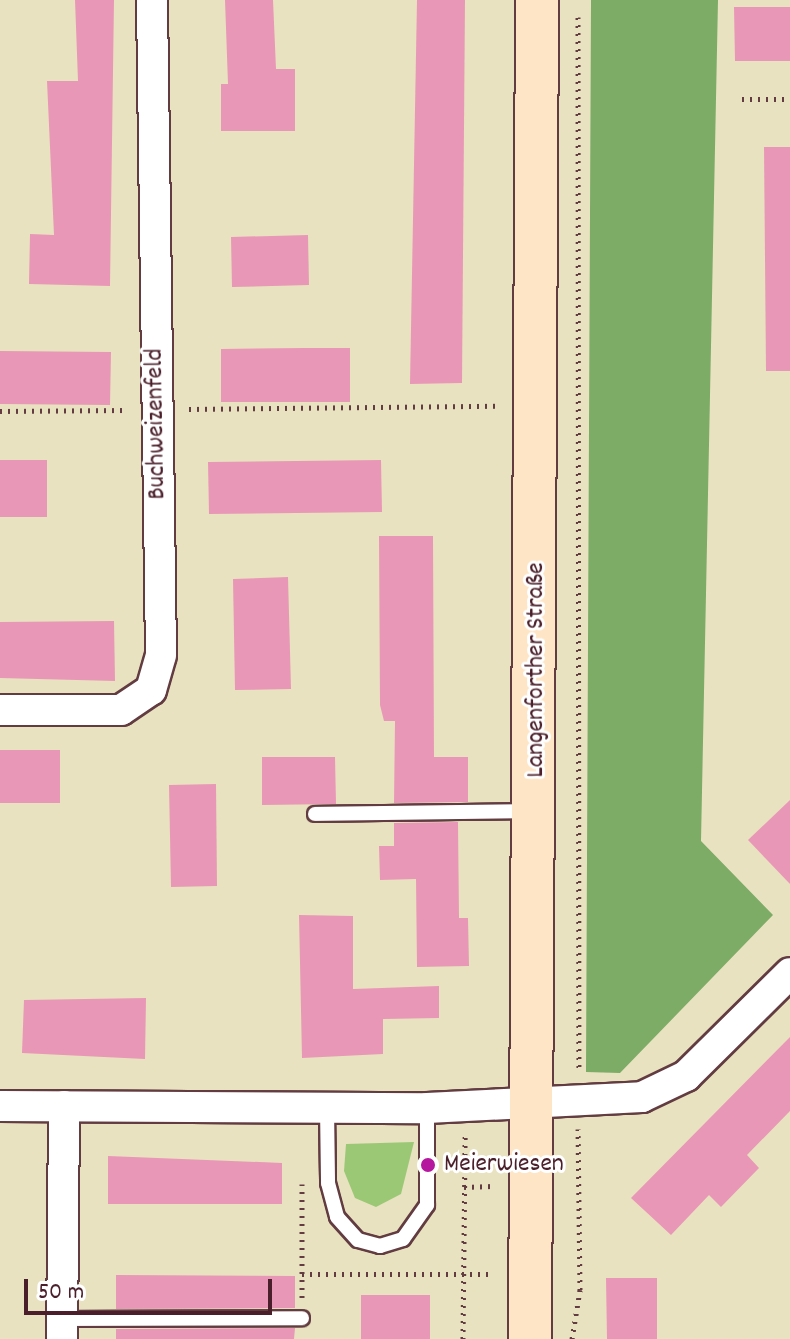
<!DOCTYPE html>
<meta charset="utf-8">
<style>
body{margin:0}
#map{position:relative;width:790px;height:1339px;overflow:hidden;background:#e9e2c0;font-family:Dekko,sans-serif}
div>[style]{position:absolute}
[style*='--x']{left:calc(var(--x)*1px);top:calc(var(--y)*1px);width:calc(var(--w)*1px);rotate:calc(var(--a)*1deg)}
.green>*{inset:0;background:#9bc875}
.forest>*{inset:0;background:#7cac66}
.building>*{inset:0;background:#e997b6}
.path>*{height:5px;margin-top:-2.5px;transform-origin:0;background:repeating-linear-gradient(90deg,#623c41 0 2px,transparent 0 8px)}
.roads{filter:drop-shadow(2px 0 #623c41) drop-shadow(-2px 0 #623c41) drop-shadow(0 2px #623c41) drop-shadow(0 -2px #623c41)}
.service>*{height:14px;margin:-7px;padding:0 7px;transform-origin:7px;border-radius:7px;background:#fff}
.minor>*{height:30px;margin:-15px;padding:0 15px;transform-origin:15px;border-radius:15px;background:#fff}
.secondary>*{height:42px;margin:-21px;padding:0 21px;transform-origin:21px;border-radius:21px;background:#fee5c5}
.dots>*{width:22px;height:22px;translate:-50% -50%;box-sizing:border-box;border:4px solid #fff;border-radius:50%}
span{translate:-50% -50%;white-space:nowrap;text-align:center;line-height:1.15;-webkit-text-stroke:6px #fff;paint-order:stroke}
.street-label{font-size:26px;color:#4a1f2b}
.poi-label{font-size:26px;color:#4a1f2b}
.left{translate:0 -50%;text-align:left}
.scale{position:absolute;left:24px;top:1279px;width:248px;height:36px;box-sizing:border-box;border:4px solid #4a1f2b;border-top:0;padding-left:10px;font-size:24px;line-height:28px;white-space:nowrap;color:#4a1f2b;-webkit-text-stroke:6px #fff;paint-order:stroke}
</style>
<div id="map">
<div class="green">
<i style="clip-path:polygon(414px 1142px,401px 1194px,376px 1207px,355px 1198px,344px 1171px,346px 1144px)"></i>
</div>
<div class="forest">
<i style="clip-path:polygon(591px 0,718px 0,701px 841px,773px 915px,620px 1073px,586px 1072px)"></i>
</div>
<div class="building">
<i style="clip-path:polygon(75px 0,114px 0,110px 286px,29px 284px,30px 234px,54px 235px,47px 81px,78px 81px)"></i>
<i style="clip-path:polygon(225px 0,273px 0,276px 69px,295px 69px,295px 131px,221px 131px,221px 84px,228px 84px)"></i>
<i style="clip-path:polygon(417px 0,465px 0,462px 383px,410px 384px)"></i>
<i style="clip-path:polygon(734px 7px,790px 7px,790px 61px,735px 61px)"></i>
<i style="clip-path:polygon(764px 147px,790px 147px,790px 371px,766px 371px)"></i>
<i style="clip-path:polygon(308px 235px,309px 285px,232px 287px,231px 237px)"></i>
<i style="clip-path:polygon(304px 348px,350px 348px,350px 402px,221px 402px,221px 349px)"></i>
<i style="clip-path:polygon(0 351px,111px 352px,110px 405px,0 404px)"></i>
<i style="clip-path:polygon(0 460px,47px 460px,47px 517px,0 517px)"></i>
<i style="clip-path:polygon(381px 460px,382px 512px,209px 514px,208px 462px)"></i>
<i style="clip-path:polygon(379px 536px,433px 536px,434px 757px,468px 757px,468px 802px,394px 803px,395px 721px,384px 721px,380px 705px)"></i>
<i style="clip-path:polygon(288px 577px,291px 689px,235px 690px,233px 579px)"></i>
<i style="clip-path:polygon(114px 621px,115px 681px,0 678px,0 622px)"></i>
<i style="clip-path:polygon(0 750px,60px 750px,60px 803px,0 803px)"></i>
<i style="clip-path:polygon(262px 757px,335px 757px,336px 804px,262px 805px)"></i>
<i style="clip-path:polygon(216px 784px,217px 886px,171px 887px,169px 785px)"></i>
<i style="clip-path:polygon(790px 800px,790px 884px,748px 840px)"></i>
<i style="clip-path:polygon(458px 822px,459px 918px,468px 918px,469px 966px,417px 967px,416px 879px,380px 880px,379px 846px,394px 846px,394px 823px)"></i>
<i style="clip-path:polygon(299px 915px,353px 916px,353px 989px,439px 986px,439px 1018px,383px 1019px,383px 1054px,302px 1058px)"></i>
<i style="clip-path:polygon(146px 998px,145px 1059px,22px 1053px,24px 1000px)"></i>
<i style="clip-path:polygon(790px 1037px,790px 1111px,747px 1155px,759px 1168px,721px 1207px,709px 1195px,671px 1235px,631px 1198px)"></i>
<i style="clip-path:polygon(108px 1156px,282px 1163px,282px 1204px,108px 1204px)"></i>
<i style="clip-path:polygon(116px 1275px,295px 1276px,295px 1308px,116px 1309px)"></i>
<i style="clip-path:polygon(606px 1278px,657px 1278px,657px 1339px,607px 1339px)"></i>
<i style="clip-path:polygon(361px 1295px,430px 1295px,430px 1339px,361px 1339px)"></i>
<i style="clip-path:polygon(295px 1328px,294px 1339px,116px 1339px,116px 1329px)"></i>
</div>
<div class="path">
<i style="--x:578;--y:17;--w:1054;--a:89.95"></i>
<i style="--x:742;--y:99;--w:48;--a:0"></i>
<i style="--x:189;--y:409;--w:310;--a:-0.6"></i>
<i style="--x:0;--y:411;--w:127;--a:-0.5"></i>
<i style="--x:302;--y:1184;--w:114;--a:90"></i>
<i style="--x:464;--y:1187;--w:29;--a:-2"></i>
<i style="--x:302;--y:1274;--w:191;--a:0"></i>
<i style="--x:463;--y:1339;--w:203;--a:-89.4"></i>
<i style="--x:572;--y:1339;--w:50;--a:-80.7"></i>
<i style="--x:580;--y:1290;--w:161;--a:-90.7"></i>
</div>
<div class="roads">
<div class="service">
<i style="--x:315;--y:814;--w:214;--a:-0.8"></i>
<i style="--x:327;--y:1108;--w:75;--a:89.2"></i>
<i style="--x:328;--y:1183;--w:35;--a:75"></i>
<i style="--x:337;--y:1217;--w:31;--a:48"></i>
<i style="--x:358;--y:1240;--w:23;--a:15"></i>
<i style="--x:380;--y:1246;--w:24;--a:-17"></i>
<i style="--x:403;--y:1239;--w:42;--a:-54.8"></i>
<i style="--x:427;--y:1205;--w:97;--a:-90"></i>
<i style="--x:62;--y:1319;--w:240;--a:-0.2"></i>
</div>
<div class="minor">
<i style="--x:0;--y:710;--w:121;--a:0"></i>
<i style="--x:121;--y:710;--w:36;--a:-34"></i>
<i style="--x:151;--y:690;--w:36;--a:-74"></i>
<i style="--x:161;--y:655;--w:655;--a:-90.79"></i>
<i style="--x:0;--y:1106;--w:427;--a:0.3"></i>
<i style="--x:427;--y:1108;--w:215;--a:-2.9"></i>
<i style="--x:642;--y:1097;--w:49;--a:-25.5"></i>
<i style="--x:686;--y:1076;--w:146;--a:-44.7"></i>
<i style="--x:62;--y:1339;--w:233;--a:-89.5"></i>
</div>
<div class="secondary">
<i style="--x:530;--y:1339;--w:1339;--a:-89.7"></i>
</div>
</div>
<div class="dots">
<i style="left:428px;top:1165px;background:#b5179e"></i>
</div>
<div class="street-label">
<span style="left:157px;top:424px;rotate:-91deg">Buchweizenfeld</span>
<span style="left:537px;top:670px;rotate:-90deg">Langenforther Straße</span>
</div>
<div class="poi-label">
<span class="left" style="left:444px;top:1165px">Meierwiesen</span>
</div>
<div class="scale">50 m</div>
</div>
